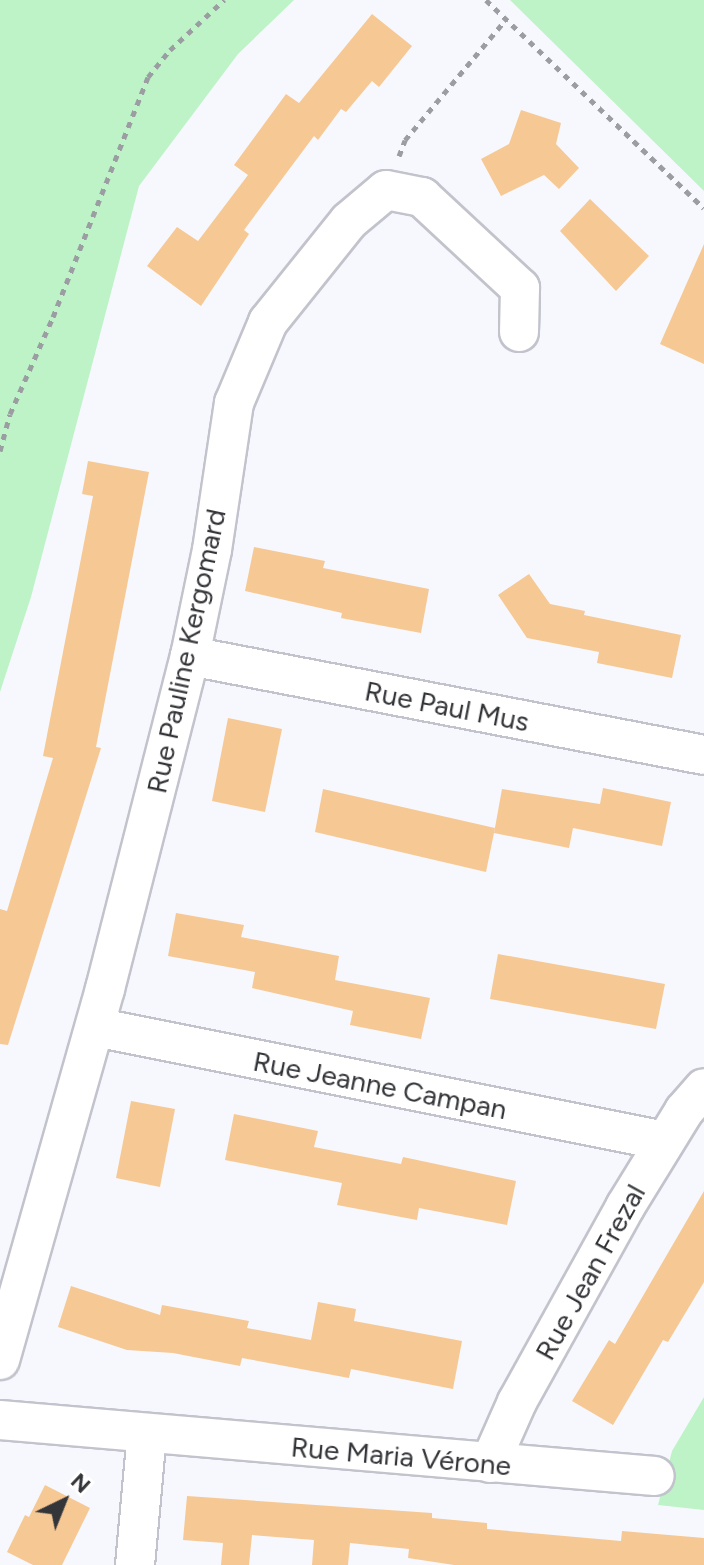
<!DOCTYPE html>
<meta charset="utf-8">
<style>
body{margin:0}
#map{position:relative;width:704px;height:1565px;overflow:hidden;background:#f7f8fe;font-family:Figtree,sans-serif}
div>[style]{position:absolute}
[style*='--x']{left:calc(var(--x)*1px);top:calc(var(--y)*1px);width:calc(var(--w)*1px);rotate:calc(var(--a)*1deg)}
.green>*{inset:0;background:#bdf3c6}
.building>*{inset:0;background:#f6c894}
.path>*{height:5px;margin-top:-2.5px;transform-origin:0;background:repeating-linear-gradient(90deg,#9c9da2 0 6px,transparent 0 12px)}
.roads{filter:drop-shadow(2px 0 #c2c3cc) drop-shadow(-2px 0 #c2c3cc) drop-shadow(0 2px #c2c3cc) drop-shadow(0 -2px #c2c3cc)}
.minor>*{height:38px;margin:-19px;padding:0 19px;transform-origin:19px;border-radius:19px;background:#fff}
span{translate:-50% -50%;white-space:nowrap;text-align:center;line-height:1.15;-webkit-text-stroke:6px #fff;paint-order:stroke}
.street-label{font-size:28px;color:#343539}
.north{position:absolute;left:24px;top:1461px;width:80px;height:80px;-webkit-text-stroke:6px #fff;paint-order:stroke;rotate:43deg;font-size:22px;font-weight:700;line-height:32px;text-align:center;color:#343539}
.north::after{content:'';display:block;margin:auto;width:28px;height:36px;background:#343539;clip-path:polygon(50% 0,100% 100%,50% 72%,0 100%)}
</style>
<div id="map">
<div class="green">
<i style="clip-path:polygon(0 0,294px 0,238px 54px,139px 186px,31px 597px,0 692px)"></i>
<i style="clip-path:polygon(510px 0,704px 0,704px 191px)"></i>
<i style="clip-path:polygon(704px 1397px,704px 1510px,658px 1505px,672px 1451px)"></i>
</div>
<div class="building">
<i style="clip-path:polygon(372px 14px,412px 46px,379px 87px,372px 81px,346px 112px,341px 109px,318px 140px,314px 136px,244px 230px,249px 234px,201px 306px,147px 266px,177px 227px,198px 241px,248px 175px,234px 165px,286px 94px,299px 103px)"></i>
<i style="clip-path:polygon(521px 110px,561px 123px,556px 144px,579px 168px,559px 189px,544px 175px,501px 196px,481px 159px,509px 144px)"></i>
<i style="clip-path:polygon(590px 199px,649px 256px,616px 291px,560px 231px)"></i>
<i style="clip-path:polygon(704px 244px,704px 364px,660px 344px)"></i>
<i style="clip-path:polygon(88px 461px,149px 472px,96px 747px,101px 748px,8px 1045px,0 1044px,0 909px,7px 911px,53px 758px,43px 756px,93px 496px,82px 494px)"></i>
<i style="clip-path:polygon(254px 547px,325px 561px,323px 568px,429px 589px,421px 633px,341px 618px,342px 613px,245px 591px)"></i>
<i style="clip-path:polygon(529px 574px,550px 604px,585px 611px,584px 615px,681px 635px,672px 678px,597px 663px,599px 652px,527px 638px,498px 595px)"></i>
<i style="clip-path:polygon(228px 718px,282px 729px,265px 812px,212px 801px)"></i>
<i style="clip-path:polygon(603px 788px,671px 802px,662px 846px,573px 828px,569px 848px,494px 833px,502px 789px,600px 804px)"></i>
<i style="clip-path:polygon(323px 789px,495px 828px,486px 872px,315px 832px)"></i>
<i style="clip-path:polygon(176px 913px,244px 925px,241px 937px,339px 956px,335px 980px,430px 998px,421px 1039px,350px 1025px,353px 1011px,252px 988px,255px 972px,168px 956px)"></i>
<i style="clip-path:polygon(498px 954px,665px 984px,656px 1029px,490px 999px)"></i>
<i style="clip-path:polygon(131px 1101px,175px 1109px,160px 1187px,116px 1178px)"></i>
<i style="clip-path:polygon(234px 1114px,318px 1131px,314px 1147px,401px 1164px,403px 1157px,516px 1181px,507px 1225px,419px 1208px,417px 1220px,337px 1205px,342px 1183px,225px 1160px)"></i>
<i style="clip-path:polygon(704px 1191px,704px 1282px,668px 1342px,663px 1340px,613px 1425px,572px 1401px,609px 1340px,615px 1344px)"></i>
<i style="clip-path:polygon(71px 1286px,160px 1315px,162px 1305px,249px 1321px,247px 1328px,311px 1340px,318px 1302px,356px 1309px,354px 1321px,462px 1341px,453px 1389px,351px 1369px,349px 1378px,242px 1358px,240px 1366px,173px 1353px,127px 1350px,58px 1327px)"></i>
<i style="clip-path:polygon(45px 1485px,90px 1508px,62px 1565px,33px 1565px,7px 1552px,25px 1515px,29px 1517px)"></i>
<i style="clip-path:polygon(187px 1496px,432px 1513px,432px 1518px,487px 1523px,487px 1529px,621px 1541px,622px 1531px,704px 1538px,704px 1565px,454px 1565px,408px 1558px,409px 1549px,350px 1543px,348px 1565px,312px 1565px,314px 1540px,252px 1535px,249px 1565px,221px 1565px,223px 1543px,183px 1540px)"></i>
</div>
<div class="path">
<i style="--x:486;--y:0;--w:301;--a:43.7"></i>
<i style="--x:399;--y:156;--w:17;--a:-69"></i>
<i style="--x:405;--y:140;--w:158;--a:-50.1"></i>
<i style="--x:0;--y:451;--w:38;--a:-75"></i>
<i style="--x:10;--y:414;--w:106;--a:-66.1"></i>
<i style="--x:53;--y:317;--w:258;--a:-68.4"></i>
<i style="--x:148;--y:77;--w:35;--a:-51"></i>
<i style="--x:170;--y:50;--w:74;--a:-42.8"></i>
</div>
<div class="roads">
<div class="minor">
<i style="--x:190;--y:656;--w:523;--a:10.9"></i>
<i style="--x:95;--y:1027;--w:581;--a:11.31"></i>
<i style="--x:0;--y:1360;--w:386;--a:-74.2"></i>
<i style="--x:105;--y:989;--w:344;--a:-75.7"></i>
<i style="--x:190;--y:656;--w:108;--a:-78.3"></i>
<i style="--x:212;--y:550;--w:149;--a:-81.5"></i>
<i style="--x:234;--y:403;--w:88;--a:-67.2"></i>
<i style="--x:268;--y:322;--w:129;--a:-51.3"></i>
<i style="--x:349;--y:221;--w:48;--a:-40"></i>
<i style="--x:386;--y:190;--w:37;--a:11"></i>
<i style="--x:422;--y:197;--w:134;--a:42.9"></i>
<i style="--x:520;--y:288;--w:44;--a:91.3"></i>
<i style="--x:0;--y:1420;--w:657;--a:4.89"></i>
<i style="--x:490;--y:1463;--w:67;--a:-66.1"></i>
<i style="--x:517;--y:1402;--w:223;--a:-61"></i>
<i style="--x:625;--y:1207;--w:113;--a:-58.4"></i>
<i style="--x:684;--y:1111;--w:30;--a:-49"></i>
<i style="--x:135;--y:1565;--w:132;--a:-84.8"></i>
</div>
</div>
<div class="street-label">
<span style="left:186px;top:651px;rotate:-78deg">Rue Pauline Kergomard</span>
<span style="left:447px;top:706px;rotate:11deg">Rue Paul Mus</span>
<span style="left:380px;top:1085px;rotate:11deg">Rue Jeanne Campan</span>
<span style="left:590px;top:1272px;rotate:-61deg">Rue Jean Frezal</span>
<span style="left:401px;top:1456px;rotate:5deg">Rue Maria Vérone</span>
</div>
<div class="north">N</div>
</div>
